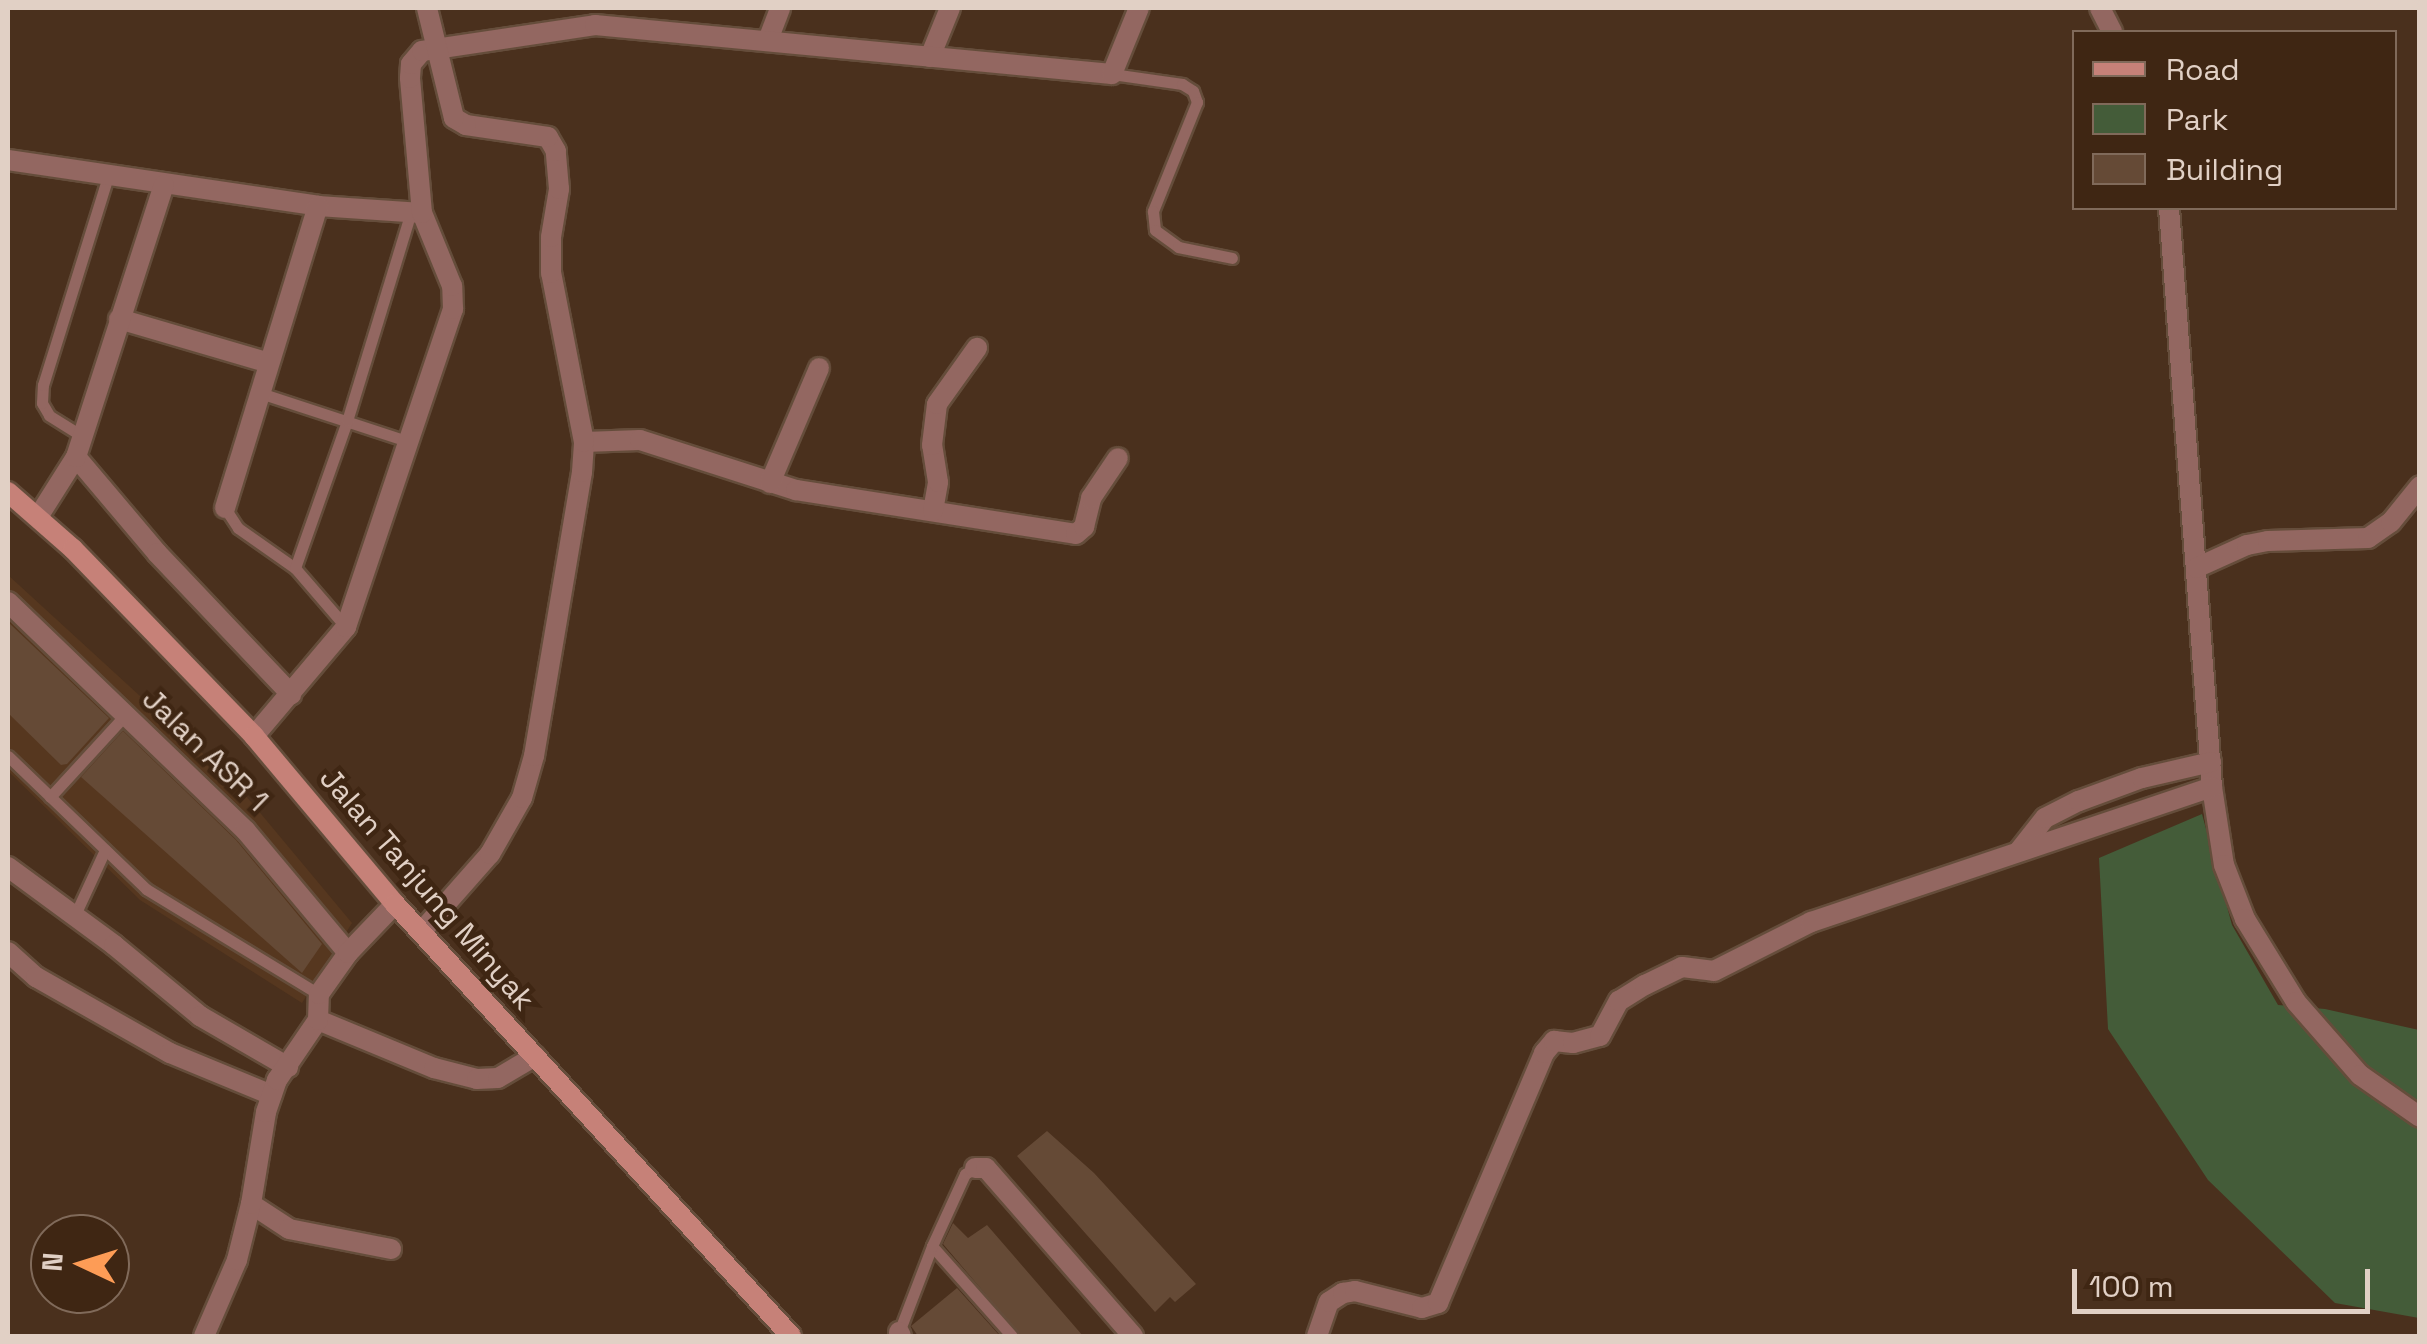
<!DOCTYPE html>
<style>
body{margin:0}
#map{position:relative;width:2427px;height:1344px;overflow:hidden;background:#4a301d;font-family:"Space Grotesk",sans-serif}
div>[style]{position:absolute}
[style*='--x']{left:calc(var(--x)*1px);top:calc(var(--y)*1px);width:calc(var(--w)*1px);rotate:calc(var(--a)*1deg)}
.built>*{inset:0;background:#56371f}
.green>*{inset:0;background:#445c39}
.building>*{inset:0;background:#654a36}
.roads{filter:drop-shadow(2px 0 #654d3b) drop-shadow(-2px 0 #654d3b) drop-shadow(0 2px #654d3b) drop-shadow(0 -2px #654d3b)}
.lane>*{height:11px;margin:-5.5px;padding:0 5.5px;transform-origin:5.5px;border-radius:5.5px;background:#936761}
.street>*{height:20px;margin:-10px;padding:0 10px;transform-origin:10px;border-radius:10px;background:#936761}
.secondary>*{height:20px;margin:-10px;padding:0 10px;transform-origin:10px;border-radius:10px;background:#c68178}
span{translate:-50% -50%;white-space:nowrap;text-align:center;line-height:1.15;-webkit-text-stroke:9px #3f2613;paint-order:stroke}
.street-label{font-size:30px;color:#e1d0c5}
.frame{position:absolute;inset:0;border:10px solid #e1d0c5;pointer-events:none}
.legend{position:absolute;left:2072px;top:30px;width:325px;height:180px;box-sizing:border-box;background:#3f2613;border:2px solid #806a5a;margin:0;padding:12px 18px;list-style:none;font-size:30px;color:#e1d0c5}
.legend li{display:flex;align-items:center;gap:20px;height:50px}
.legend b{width:50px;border:2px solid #806a5a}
.north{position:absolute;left:30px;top:1214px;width:100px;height:100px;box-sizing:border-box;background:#3f2613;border:2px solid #806a5a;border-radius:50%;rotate:274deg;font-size:28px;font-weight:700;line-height:40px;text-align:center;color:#e1d0c5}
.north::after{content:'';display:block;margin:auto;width:35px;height:45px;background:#fd9c56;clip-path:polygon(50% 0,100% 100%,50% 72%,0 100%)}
.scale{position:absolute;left:2072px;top:1269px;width:298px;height:45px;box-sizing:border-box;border:5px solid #e1d0c5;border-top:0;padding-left:12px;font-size:30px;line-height:35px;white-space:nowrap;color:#e1d0c5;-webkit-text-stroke:8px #3f2613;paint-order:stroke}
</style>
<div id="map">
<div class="built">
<i style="clip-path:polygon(8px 575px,236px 784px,352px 923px,302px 1003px,140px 900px,8px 771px)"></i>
</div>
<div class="green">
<i style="clip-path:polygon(2202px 814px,2232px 925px,2278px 1005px,2325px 1009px,2419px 1030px,2419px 1318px,2335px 1303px,2208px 1180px,2108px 1029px,2099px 858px)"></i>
</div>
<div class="building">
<i style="clip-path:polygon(8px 622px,109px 718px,67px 764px,61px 765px,8px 713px)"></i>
<i style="clip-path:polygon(123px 731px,236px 840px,322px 944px,302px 973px,81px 777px)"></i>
<i style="clip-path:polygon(1047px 1131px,1094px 1173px,1196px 1284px,1175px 1302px,1170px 1297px,1155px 1312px,1017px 1156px)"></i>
<i style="clip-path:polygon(953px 1223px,968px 1238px,987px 1225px,1083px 1336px,1021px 1336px,943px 1244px)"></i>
<i style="clip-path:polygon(957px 1288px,1000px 1336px,918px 1336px,911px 1326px)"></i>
</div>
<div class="roads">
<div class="lane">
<i style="--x:1112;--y:74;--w:71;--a:8.1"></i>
<i style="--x:1182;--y:84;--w:13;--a:32"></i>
<i style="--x:1193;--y:91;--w:12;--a:70"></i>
<i style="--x:1197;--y:102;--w:118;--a:112"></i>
<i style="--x:1153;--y:211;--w:19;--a:84"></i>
<i style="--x:1155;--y:230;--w:29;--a:36"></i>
<i style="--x:1178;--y:247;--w:55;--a:11.5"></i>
<i style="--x:260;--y:393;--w:155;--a:18.1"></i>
<i style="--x:82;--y:436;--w:39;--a:-148"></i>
<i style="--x:49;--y:415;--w:14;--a:-120"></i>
<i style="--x:42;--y:403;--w:18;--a:-87"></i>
<i style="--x:43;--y:385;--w:219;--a:-72.7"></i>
<i style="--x:225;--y:508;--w:24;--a:57"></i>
<i style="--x:238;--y:528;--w:70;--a:35.1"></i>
<i style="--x:295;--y:568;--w:78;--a:49.2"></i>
<i style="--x:295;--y:568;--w:156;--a:-70.5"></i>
<i style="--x:347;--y:421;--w:219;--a:-73"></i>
<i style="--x:8;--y:756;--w:192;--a:43.9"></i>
<i style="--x:146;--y:889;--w:202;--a:31.3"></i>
<i style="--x:50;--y:797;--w:113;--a:-47.5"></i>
<i style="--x:74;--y:917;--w:74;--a:-65.2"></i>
<i style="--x:932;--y:1246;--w:120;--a:48.4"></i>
<i style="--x:899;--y:1332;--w:92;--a:-69"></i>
<i style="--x:932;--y:1246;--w:79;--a:-65.4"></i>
<i style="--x:965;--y:1174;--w:12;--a:-31"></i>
</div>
<div class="street">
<i style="--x:2100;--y:8;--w:27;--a:63"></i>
<i style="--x:768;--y:40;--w:34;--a:-69"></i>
<i style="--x:930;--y:57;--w:53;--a:-67.8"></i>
<i style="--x:8;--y:160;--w:313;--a:8.4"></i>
<i style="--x:318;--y:206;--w:104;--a:3.9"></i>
<i style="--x:2169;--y:208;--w:581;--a:85.75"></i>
<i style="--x:2212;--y:787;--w:79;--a:81.3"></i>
<i style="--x:2224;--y:865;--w:58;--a:68.7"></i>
<i style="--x:2245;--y:919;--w:97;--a:58.4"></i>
<i style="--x:2296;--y:1002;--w:97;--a:48.8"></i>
<i style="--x:2360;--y:1075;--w:73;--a:35"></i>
<i style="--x:119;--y:319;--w:156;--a:16.3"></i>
<i style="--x:584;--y:442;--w:56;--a:-2"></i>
<i style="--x:640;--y:440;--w:164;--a:17.8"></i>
<i style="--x:796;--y:490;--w:283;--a:8.9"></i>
<i style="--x:1076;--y:534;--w:11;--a:-41"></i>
<i style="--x:1084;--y:527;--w:30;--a:-76"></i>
<i style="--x:1091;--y:498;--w:48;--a:-56"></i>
<i style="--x:76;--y:457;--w:126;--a:49.8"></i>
<i style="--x:157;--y:553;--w:195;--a:46.5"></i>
<i style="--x:770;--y:483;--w:125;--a:-66.9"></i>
<i style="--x:225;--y:508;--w:316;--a:-72.9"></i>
<i style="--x:933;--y:511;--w:29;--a:-80"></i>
<i style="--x:938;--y:482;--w:37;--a:-99"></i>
<i style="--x:932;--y:445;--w:41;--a:-83"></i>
<i style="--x:937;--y:404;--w:69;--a:-54.5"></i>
<i style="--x:38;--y:517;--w:71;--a:-57.7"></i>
<i style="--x:76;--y:457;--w:286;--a:-72.1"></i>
<i style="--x:2196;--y:568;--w:56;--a:-24.3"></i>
<i style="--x:2247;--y:545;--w:21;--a:-11"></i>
<i style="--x:2268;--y:541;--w:100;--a:-1.7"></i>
<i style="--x:2368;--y:538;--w:28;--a:-35"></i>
<i style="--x:2391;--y:522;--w:46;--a:-51.1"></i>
<i style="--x:8;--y:602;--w:330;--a:43.9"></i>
<i style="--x:246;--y:831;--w:159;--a:50.1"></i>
<i style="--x:254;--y:736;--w:143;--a:-49.8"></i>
<i style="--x:346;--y:627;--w:336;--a:-71.4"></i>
<i style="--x:453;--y:309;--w:23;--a:-92"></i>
<i style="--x:452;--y:286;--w:79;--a:-112.3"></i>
<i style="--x:422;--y:213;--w:136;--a:-95.1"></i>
<i style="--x:410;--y:78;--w:14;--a:-86"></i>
<i style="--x:411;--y:64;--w:17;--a:-50"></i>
<i style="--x:422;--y:51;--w:175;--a:-8.5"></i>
<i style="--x:595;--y:25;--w:519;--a:5.41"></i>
<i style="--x:1112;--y:74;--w:71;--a:-67.8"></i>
<i style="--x:2019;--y:851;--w:42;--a:-51.8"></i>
<i style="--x:2045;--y:818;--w:38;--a:-27"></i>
<i style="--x:2079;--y:801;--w:67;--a:-20.1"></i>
<i style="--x:2142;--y:778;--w:71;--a:-13.1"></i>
<i style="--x:8;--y:867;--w:132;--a:36.3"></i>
<i style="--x:114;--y:945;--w:112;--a:39.5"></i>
<i style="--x:200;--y:1016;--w:102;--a:30.1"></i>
<i style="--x:422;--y:931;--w:103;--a:-48.6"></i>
<i style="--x:490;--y:854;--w:64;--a:-60.3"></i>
<i style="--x:522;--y:798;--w:44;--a:-74.1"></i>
<i style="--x:534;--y:756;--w:288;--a:-80.4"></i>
<i style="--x:582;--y:472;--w:30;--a:-86"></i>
<i style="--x:584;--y:442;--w:172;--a:-101"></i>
<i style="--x:551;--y:273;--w:36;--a:-90"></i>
<i style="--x:551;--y:237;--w:49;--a:-80.5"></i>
<i style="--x:559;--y:189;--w:38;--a:-95"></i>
<i style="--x:556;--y:151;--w:16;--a:-120"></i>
<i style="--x:548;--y:137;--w:83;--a:-171.7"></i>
<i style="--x:466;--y:125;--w:14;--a:-150"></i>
<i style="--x:454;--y:118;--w:113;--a:-103.8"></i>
<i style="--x:8;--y:952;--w:38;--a:42"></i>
<i style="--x:36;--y:977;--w:154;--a:29.6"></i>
<i style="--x:170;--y:1053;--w:110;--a:22.4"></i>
<i style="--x:318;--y:1020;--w:126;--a:22.5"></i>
<i style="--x:434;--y:1068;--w:44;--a:14.3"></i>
<i style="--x:477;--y:1079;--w:21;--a:-3"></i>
<i style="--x:498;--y:1078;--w:43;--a:-30.7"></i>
<i style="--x:975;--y:1168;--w:11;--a:0"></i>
<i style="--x:986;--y:1168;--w:223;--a:48.8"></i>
<i style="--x:251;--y:1204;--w:45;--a:33.3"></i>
<i style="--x:289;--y:1229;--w:104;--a:11.1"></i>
<i style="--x:899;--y:1332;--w:4;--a:63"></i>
<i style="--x:204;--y:1336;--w:83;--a:-66.5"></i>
<i style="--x:237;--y:1260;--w:58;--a:-76"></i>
<i style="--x:251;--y:1204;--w:93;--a:-80.7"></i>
<i style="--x:266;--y:1112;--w:34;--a:-71"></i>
<i style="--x:277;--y:1080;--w:73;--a:-55.7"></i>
<i style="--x:318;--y:1020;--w:26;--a:-88"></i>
<i style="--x:319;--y:994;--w:50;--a:-54.7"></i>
<i style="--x:348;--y:953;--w:68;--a:-46.2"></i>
<i style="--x:1317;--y:1336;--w:36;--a:-71"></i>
<i style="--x:1329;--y:1302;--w:17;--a:-33"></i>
<i style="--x:1343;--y:1293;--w:12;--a:-9"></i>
<i style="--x:1355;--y:1291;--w:69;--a:14.2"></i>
<i style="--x:1422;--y:1308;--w:17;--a:-17"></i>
<i style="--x:1438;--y:1303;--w:272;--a:-67"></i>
<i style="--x:1544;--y:1053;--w:16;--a:-50"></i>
<i style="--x:1554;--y:1041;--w:19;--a:6"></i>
<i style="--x:1573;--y:1043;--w:28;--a:-15"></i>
<i style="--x:1600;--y:1036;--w:40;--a:-62"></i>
<i style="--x:1619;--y:1001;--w:31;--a:-32"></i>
<i style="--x:1645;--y:985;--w:41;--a:-25.9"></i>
<i style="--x:1682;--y:967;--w:32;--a:7"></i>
<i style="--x:1714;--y:971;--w:109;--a:-26.8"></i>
<i style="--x:1811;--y:922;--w:423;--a:-18.6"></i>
</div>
<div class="secondary">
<i style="--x:8;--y:492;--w:86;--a:41.2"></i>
<i style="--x:73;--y:549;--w:260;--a:45.9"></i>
<i style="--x:254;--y:736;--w:219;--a:50"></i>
<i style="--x:395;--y:904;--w:586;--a:47.49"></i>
</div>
</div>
<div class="street-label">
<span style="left:205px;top:750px;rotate:44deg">Jalan ASR 1</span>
<span style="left:427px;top:889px;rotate:49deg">Jalan Tanjung Minyak</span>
</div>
<div class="frame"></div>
<ul class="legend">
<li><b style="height:12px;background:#c68178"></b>Road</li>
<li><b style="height:28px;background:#445c39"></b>Park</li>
<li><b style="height:28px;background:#654a36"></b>Building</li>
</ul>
<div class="north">N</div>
<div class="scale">100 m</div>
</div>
